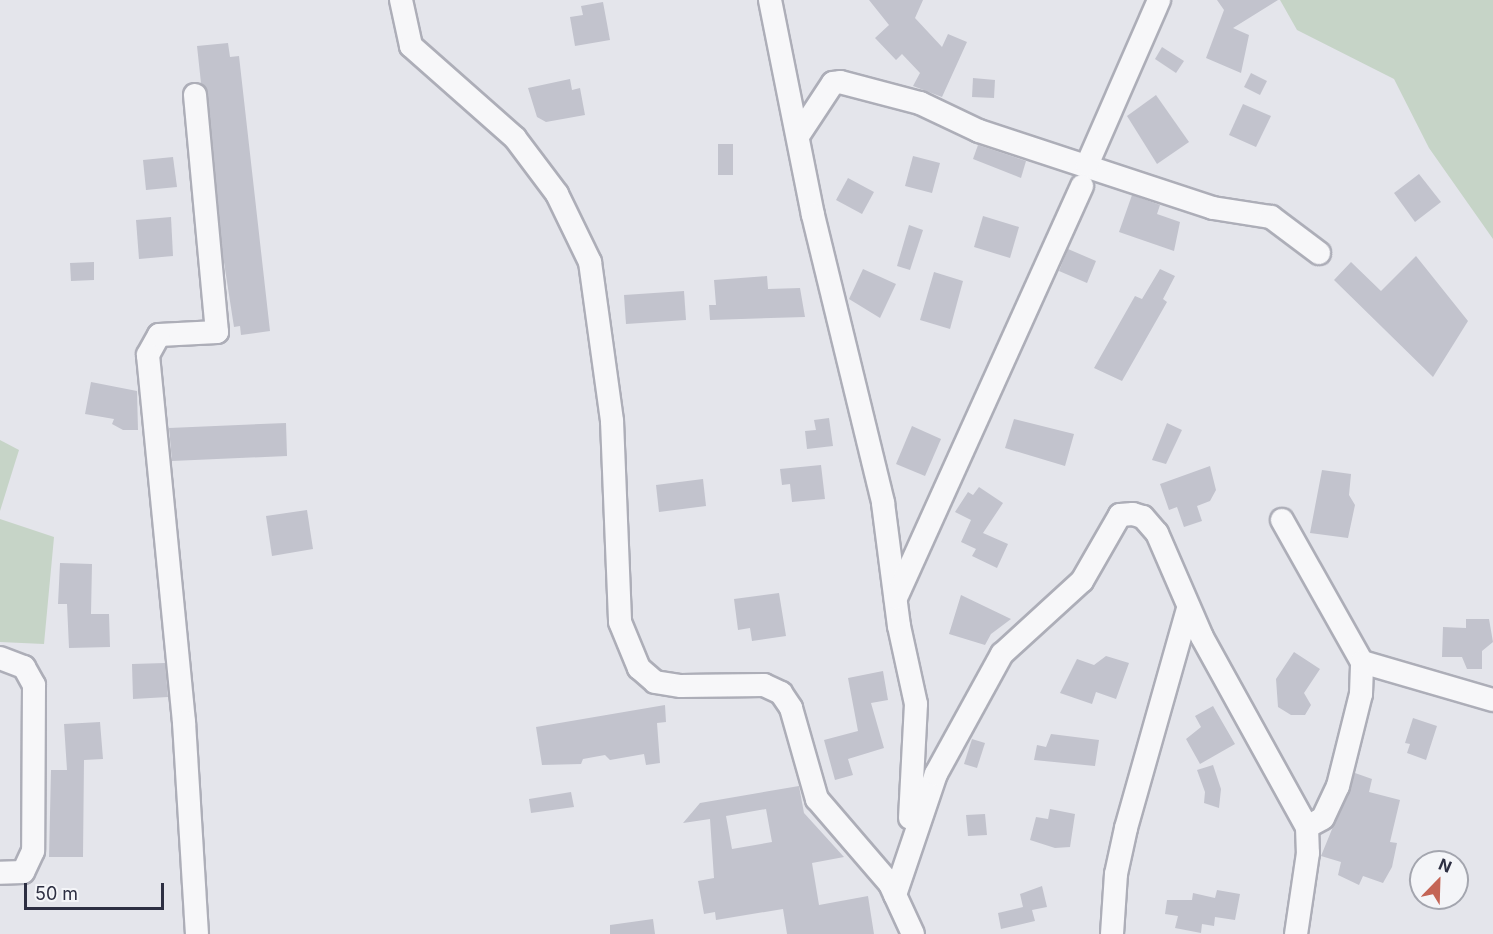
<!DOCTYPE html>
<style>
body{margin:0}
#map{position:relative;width:1493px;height:934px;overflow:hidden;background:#e4e5eb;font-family:Inter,sans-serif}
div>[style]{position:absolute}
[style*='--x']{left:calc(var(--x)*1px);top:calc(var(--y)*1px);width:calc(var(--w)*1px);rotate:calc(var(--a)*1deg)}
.green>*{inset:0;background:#c6d4c7}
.building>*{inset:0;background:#c2c3cd}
.roads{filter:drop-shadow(2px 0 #adaeb8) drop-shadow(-2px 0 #adaeb8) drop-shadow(0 2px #adaeb8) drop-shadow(0 -2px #adaeb8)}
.minor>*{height:22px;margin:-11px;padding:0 11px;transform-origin:11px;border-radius:11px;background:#f7f7f9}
span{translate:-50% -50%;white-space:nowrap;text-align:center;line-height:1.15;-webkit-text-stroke:4.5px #f4f5f8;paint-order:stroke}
.north{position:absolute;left:1409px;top:850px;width:60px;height:60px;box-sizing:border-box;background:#f4f5f8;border:2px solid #a4a6af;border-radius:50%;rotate:23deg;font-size:16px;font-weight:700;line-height:24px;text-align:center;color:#2d2f42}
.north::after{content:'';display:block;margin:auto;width:21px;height:27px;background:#c46556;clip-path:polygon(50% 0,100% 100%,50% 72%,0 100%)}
.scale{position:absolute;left:24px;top:883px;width:140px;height:27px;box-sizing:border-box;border:3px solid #2d2f42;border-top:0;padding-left:8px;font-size:18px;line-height:21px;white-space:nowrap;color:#2d2f42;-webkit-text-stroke:4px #f4f5f8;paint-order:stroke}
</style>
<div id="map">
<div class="green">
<i style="clip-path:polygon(1280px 0,1493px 0,1493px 239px,1429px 148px,1394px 79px,1297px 30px)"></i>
<i style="clip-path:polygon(0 440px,19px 450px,0 511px)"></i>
<i style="clip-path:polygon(0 519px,54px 537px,44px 644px,0 642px)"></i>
</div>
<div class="building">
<i style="clip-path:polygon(869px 0,923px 0,915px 18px,942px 47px,948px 34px,967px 42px,942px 97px,913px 86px,920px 73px,902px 54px,896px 60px,875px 38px,889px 25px)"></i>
<i style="clip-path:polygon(1217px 0,1278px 0,1233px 28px,1249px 35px,1241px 73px,1206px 58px,1224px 10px)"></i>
<i style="clip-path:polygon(603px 2px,610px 40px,575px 46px,570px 17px,583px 15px,581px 6px)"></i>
<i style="clip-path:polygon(228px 43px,230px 57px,239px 56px,270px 331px,241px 335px,240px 326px,234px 327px,223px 256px,208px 94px,201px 83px,197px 46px)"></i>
<i style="clip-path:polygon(1162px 47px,1184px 61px,1176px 73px,1155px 59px)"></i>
<i style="clip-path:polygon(1251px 73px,1267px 81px,1260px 95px,1244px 87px)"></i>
<i style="clip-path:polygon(973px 78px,995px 80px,994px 98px,972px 97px)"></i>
<i style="clip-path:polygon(570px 79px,572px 90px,580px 88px,585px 115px,546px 122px,537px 117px,528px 88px)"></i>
<i style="clip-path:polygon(1156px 95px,1189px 142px,1157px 164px,1127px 116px)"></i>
<i style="clip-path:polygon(1243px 104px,1271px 116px,1256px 147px,1229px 135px)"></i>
<i style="clip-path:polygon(718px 144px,733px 144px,733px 175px,718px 175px)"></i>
<i style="clip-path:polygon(978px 145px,1026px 161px,1021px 178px,973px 159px)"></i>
<i style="clip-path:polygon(913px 156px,940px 163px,932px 193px,905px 186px)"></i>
<i style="clip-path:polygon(173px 157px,177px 187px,146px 190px,143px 160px)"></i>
<i style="clip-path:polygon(1419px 174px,1441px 202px,1415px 222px,1394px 193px)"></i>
<i style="clip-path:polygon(848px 178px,874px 192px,862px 214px,836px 200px)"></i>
<i style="clip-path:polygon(1132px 195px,1160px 205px,1157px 214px,1180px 222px,1174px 251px,1119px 232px)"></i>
<i style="clip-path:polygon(983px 216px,1019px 227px,1010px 258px,974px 247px)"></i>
<i style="clip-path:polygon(171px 217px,173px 256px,139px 259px,136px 220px)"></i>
<i style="clip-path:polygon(909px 225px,923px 230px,910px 270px,897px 266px)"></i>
<i style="clip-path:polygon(1068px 249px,1096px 261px,1087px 283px,1059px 271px)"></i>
<i style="clip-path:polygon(1416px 256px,1468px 321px,1433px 377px,1334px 280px,1351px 262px,1381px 291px)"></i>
<i style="clip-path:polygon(94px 262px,94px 280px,71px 281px,70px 263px)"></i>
<i style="clip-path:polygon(863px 269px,896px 284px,880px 318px,849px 299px)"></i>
<i style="clip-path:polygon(1160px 269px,1175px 276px,1163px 299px,1167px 302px,1122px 381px,1094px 368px,1135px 296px,1142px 299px)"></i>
<i style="clip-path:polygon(934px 272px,963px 281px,950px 329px,920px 320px)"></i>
<i style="clip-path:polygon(767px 276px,768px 289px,800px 288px,805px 317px,710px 320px,709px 305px,716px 305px,714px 280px)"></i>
<i style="clip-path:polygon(684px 291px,686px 320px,626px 324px,624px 295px)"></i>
<i style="clip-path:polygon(91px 382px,137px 391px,138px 430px,123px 430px,112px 424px,114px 419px,85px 414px)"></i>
<i style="clip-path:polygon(829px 418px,833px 446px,807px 449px,805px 431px,816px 430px,814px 420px)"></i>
<i style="clip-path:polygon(1014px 419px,1074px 434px,1065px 466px,1005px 448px)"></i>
<i style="clip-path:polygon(286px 423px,287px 456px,172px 461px,169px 428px)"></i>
<i style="clip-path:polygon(1167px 423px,1182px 430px,1166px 464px,1152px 460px)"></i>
<i style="clip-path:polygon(912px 426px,941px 439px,925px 476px,896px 464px)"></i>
<i style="clip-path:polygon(821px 465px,825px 499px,792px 502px,790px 484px,782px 485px,780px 469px)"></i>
<i style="clip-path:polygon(1210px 466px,1216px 490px,1210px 501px,1197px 506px,1202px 521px,1184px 527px,1177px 507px,1169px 510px,1160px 484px)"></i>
<i style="clip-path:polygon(1322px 470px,1351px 474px,1349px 495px,1355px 505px,1348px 538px,1310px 533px)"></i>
<i style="clip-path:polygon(703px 479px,706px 506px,659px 512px,656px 485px)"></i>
<i style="clip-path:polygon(979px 487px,1003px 503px,983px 533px,1008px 544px,997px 568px,972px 556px,976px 549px,961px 542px,971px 520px,955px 512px,968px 492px,973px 495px)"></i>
<i style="clip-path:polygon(307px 510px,313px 549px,272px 556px,266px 516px)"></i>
<i style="clip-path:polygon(60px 563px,92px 564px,91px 614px,109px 614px,110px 647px,69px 648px,67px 604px,58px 604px)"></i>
<i style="clip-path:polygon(779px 593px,786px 636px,752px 641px,750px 628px,738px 630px,734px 599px)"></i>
<i style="clip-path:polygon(961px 595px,1011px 619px,991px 634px,985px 645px,949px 634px)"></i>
<i style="clip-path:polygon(1466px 619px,1489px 619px,1493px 642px,1482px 651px,1482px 669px,1467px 669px,1462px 657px,1442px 657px,1443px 627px,1466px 628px)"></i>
<i style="clip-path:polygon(1294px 652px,1320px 669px,1304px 693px,1311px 705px,1305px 715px,1291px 715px,1278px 707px,1276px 679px)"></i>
<i style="clip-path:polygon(1106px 656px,1129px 663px,1116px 699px,1096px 692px,1092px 704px,1060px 693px,1077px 659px,1094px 665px)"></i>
<i style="clip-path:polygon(165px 663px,168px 697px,133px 699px,132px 664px)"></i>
<i style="clip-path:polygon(883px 671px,888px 700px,871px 703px,884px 748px,848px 759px,853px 775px,835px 780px,824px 740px,858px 731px,848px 678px)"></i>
<i style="clip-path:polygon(665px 705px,666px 722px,657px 723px,660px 763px,646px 765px,644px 754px,610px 760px,605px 755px,583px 759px,581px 764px,542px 765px,536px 727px)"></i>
<i style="clip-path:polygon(1213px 706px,1235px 744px,1200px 764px,1186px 739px,1201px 727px,1195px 716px)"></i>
<i style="clip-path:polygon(1413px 718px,1437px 726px,1426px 760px,1407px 753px,1410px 744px,1405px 743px)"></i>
<i style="clip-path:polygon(100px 722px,103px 759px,84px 760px,83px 857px,49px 857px,51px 770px,67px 770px,64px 724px)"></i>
<i style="clip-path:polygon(1051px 734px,1099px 740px,1095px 766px,1034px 760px,1037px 745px,1046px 747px)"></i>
<i style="clip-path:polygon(972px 739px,985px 743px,977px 768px,964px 764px)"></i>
<i style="clip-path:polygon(1213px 765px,1221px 789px,1219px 808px,1204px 803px,1205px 792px,1197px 770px)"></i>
<i style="clip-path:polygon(1355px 773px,1372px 779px,1369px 792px,1400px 800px,1390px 842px,1397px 843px,1392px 867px,1383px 883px,1363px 876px,1359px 885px,1338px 875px,1341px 862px,1321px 856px)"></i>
<i style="clip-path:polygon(evenodd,799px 786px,804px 813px,844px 857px,812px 863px,819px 905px,868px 896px,874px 934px,787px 934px,783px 909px,716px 920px,715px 912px,704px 914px,698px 881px,714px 878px,710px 819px,683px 823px,700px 803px,799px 786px,766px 809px,772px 842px,732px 849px,726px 816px,766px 809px)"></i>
<i style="clip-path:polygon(571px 792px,574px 807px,531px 813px,529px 799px)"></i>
<i style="clip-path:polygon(1050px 809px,1075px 814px,1070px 847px,1055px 848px,1030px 840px,1036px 817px,1048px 819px)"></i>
<i style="clip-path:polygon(985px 814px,987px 835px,968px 836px,966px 815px)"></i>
<i style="clip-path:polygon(1042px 886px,1047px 907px,1032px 910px,1035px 921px,1001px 929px,998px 913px,1023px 907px,1020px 894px)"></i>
<i style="clip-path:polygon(1217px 890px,1240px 894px,1235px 920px,1215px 917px,1214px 926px,1202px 924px,1201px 933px,1175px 928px,1178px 916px,1165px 914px,1167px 900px,1192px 900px,1193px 893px,1215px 898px)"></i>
<i style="clip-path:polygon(653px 919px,655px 934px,610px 934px,610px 925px)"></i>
</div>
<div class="roads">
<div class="minor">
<i style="--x:401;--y:0;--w:47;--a:77.7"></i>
<i style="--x:411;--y:46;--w:139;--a:41.5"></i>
<i style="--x:515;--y:138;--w:70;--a:53.1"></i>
<i style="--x:557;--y:194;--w:76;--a:64.1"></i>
<i style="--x:590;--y:262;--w:161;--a:82.1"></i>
<i style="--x:612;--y:421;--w:201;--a:87.7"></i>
<i style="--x:620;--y:622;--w:50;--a:67.6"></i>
<i style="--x:639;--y:668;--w:21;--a:41"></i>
<i style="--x:655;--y:682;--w:26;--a:9"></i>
<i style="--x:681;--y:686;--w:83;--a:-0.7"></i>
<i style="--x:764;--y:685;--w:19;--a:25"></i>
<i style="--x:781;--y:693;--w:18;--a:56"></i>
<i style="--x:791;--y:708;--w:95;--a:74.1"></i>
<i style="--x:817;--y:799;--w:112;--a:49.3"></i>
<i style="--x:890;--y:884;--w:55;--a:65.3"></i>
<i style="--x:770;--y:0;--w:219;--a:78.7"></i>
<i style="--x:813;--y:215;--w:296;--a:76.3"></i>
<i style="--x:883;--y:503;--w:124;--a:82.6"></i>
<i style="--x:899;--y:626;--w:80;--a:77.7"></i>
<i style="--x:916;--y:704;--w:114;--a:93"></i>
<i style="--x:195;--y:95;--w:238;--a:84.7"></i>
<i style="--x:217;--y:332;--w:58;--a:177"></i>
<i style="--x:159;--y:335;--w:23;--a:119"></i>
<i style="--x:148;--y:355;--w:369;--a:84.4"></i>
<i style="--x:184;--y:722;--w:212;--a:86.5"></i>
<i style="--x:800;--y:133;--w:60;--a:-56.6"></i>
<i style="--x:833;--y:83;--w:7;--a:-8"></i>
<i style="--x:840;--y:82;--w:83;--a:14.7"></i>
<i style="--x:920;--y:103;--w:65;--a:25.4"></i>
<i style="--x:979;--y:131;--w:246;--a:18.2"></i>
<i style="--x:1213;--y:208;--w:59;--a:8.8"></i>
<i style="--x:1271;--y:217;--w:60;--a:36.9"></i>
<i style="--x:1087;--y:165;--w:180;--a:-66.4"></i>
<i style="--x:1282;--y:520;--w:163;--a:60.6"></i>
<i style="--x:896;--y:598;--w:452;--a:-65.7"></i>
<i style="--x:0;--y:658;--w:26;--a:21"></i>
<i style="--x:24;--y:667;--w:21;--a:61"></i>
<i style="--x:34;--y:685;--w:166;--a:90.3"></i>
<i style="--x:33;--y:851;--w:23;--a:115"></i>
<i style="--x:23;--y:872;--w:23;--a:178"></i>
<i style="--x:1307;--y:827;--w:18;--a:-29"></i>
<i style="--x:1323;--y:818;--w:35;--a:-65"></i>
<i style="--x:1338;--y:786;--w:95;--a:-76"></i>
<i style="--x:1361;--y:694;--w:32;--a:-88"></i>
<i style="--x:1362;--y:662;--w:136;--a:16.2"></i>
<i style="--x:895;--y:895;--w:128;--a:-71.3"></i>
<i style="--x:936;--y:774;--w:137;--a:-61.2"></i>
<i style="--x:1002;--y:654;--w:108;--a:-42.4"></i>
<i style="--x:1082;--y:581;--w:76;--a:-60.1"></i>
<i style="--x:1120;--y:515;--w:13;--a:-4"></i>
<i style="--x:1133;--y:514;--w:10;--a:17"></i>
<i style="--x:1143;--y:517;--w:21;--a:49"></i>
<i style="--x:1157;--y:533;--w:113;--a:66.6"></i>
<i style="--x:1202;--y:637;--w:217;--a:61.1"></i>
<i style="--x:1307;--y:827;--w:26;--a:88"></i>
<i style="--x:1308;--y:853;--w:82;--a:98.4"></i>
<i style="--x:1112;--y:934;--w:60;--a:-86.2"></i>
<i style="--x:1116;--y:874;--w:47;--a:-77.7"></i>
<i style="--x:1126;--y:828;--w:228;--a:-74.2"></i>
</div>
</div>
<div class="north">N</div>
<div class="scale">50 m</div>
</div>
